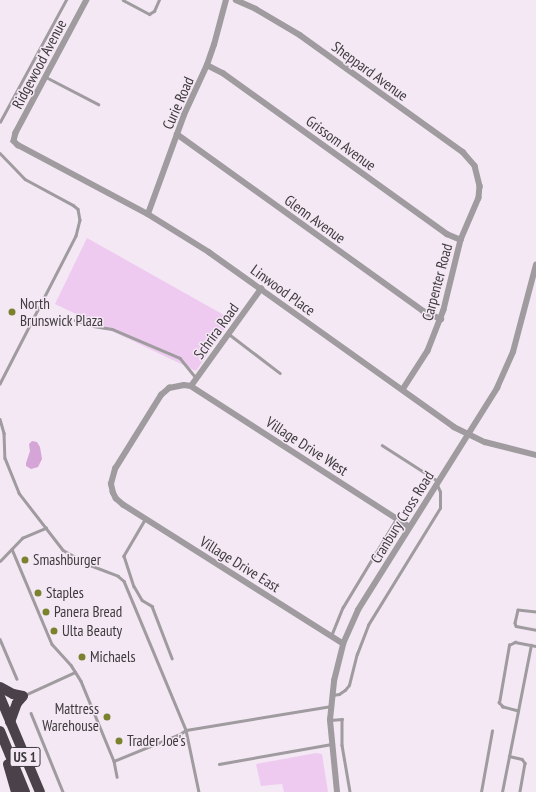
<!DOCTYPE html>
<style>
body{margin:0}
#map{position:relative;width:536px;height:792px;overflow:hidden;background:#f3e8f4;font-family:"PT Sans Narrow",sans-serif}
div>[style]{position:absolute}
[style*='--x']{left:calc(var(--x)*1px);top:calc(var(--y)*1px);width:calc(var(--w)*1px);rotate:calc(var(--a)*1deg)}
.green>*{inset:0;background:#eecaf0}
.water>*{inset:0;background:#d4a5d6}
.lane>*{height:2.5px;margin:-1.25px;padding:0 1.25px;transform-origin:1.25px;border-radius:1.25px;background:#9f9b9f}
.street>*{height:5.5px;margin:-2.75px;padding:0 2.75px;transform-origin:2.75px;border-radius:2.75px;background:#9f9b9f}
.highway>*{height:10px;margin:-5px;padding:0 5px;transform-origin:5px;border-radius:5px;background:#4a414a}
.dots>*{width:11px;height:11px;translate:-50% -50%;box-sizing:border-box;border:2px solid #f3e8f4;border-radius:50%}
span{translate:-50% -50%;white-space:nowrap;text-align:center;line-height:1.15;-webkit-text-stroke:3px #f3e8f4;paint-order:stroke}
.shield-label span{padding:1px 3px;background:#f3e8f4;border:1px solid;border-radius:3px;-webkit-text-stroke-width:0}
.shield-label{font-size:14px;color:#3e3a3e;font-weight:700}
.street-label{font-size:15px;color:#3e3a3e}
.poi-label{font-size:15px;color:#3e3a3e}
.left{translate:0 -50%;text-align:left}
.right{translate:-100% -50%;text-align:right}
</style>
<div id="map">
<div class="green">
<i style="clip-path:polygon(87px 238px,231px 319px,196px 371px,55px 304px)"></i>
<i style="clip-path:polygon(316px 753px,322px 754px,328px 792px,284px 792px,282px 784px,261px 786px,256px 764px)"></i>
</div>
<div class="water">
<i style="clip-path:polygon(32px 441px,37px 442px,40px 447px,42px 459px,38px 467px,31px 469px,26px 466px,26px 463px,30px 451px,29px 444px)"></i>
</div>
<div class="lane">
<i style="--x:123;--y:0;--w:30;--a:28"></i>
<i style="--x:149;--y:14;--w:6;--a:-31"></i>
<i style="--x:154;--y:11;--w:12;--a:-66"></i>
<i style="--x:46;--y:77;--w:59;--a:27.4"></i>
<i style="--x:0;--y:122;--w:139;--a:-61.6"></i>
<i style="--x:0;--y:153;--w:36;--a:46"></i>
<i style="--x:25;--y:179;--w:55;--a:28.4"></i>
<i style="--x:73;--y:205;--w:6;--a:39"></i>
<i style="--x:78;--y:209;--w:11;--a:80"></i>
<i style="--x:80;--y:220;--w:16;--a:104"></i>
<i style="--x:76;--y:236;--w:166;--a:117.2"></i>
<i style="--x:75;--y:320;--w:19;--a:18"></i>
<i style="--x:93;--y:326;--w:19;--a:9"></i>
<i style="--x:112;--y:329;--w:74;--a:23.1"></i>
<i style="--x:180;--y:358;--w:26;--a:51"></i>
<i style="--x:229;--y:334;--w:64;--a:37.4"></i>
<i style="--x:0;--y:419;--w:15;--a:74"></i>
<i style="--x:4;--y:433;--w:25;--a:88"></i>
<i style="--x:5;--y:458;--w:38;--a:68"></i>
<i style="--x:19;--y:493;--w:72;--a:52.3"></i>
<i style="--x:63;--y:550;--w:31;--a:29"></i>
<i style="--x:90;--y:565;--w:30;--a:21"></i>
<i style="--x:118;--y:576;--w:8;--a:40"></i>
<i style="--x:124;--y:581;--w:161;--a:67.4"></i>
<i style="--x:186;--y:730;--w:63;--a:78.2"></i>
<i style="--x:382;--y:445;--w:67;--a:32.7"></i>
<i style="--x:145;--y:520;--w:42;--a:120.3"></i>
<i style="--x:124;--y:556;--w:32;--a:72"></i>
<i style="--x:134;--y:586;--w:16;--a:60"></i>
<i style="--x:142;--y:600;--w:12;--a:31"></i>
<i style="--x:152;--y:606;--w:56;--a:69"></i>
<i style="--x:12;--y:549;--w:103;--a:67.2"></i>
<i style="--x:52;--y:644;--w:28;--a:48"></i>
<i style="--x:71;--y:665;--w:19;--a:58"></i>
<i style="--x:81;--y:681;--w:87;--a:67.6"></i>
<i style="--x:114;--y:761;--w:16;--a:79"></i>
<i style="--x:0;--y:561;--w:32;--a:-46"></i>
<i style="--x:22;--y:538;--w:26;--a:-23"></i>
<i style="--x:536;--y:612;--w:18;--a:-174"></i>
<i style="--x:518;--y:610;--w:13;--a:103"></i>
<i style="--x:515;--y:623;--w:3;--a:72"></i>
<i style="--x:516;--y:626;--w:20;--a:11"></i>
<i style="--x:331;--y:636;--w:31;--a:-68"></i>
<i style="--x:343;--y:607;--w:103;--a:-58.9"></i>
<i style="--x:0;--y:639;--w:43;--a:67"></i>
<i style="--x:25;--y:695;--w:55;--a:-24.7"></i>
<i style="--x:332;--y:695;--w:7;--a:-8"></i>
<i style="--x:339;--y:694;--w:7;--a:-34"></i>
<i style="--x:345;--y:690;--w:6;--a:-51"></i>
<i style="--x:349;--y:685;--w:32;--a:-76"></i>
<i style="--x:357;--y:654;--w:31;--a:-69"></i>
<i style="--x:368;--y:625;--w:137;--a:-58.4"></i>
<i style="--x:440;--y:508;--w:16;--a:-90"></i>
<i style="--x:440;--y:492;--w:8;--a:-113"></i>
<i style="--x:518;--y:711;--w:67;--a:-78.9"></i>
<i style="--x:31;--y:713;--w:85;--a:67.9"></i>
<i style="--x:330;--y:720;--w:12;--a:-5"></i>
<i style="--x:342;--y:719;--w:26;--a:90"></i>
<i style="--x:342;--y:745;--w:48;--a:80.3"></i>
<i style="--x:509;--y:756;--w:13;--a:13"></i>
<i style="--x:522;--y:759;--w:5;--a:53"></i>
<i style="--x:525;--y:763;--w:29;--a:100"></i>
<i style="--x:114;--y:761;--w:71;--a:-22.2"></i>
<i style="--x:180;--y:734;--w:7;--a:-34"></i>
<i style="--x:186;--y:730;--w:147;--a:-9.4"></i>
<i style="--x:219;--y:764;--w:114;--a:-10.1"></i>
<i style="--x:481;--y:792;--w:62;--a:-79.8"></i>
<i style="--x:502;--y:792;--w:83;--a:-78.8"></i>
<i style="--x:518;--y:711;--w:16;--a:-165"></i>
<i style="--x:503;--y:707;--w:6;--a:-135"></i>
<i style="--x:499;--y:703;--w:59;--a:-80.2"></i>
<i style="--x:509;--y:645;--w:7;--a:-27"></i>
<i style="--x:515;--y:642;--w:21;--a:11"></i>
</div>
<div class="street">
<i style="--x:87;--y:0;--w:151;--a:118.1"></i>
<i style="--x:16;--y:133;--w:8;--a:104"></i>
<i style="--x:14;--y:141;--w:6;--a:45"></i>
<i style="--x:18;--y:145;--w:147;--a:28"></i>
<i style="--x:148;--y:214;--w:72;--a:31.9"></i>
<i style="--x:209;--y:252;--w:301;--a:35.5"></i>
<i style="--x:454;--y:427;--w:34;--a:26"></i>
<i style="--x:485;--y:442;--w:53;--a:14.3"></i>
<i style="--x:236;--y:0;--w:22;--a:24"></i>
<i style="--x:256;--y:9;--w:51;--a:30.6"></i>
<i style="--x:300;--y:35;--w:201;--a:35.7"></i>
<i style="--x:463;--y:152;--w:18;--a:49"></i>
<i style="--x:475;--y:166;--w:21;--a:76"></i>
<i style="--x:480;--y:186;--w:12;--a:95"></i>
<i style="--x:479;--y:198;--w:46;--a:113.2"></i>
<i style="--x:461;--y:240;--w:72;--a:103.7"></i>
<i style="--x:444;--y:310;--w:44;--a:111.3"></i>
<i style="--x:428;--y:351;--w:46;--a:122.7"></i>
<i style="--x:207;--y:65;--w:18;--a:27"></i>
<i style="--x:223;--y:73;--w:276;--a:35.7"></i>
<i style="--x:447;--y:234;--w:15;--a:23"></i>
<i style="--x:177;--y:134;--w:303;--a:35.7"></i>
<i style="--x:423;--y:311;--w:20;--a:24"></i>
<i style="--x:148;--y:214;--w:105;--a:-70"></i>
<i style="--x:184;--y:115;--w:55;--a:-65.3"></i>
<i style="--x:207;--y:65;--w:21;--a:-71"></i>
<i style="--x:214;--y:45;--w:47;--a:-75.1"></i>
<i style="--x:191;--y:386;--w:120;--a:-54.2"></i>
<i style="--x:343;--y:644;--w:260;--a:-147.7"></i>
<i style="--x:123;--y:505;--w:9;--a:-139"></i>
<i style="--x:116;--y:499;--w:7;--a:-117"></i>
<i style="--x:113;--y:493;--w:9;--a:-103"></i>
<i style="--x:111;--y:484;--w:16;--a:-75"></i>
<i style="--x:115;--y:469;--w:87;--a:-58.1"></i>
<i style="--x:161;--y:395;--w:11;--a:-41"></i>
<i style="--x:169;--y:388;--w:15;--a:-11"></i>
<i style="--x:184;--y:385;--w:7;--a:8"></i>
<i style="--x:191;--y:386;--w:260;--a:32.8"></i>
<i style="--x:337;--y:792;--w:72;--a:-95.6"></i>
<i style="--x:330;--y:720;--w:39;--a:-84"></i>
<i style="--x:334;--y:681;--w:38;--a:-76"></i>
<i style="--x:343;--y:644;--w:37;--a:-66"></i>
<i style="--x:358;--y:610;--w:262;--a:-57.9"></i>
<i style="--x:497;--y:388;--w:39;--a:-66"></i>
<i style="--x:513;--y:352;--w:90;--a:-75.2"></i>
</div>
<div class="highway">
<i style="--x:0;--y:687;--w:15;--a:28"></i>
<i style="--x:13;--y:694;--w:10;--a:11"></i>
<i style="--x:0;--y:697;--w:103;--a:67.2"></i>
<i style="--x:10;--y:722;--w:20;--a:-70"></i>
<i style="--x:17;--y:703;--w:9;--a:-49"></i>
<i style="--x:0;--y:731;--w:66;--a:67.7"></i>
<i style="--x:8;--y:764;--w:29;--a:74"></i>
</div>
<div class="dots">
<i style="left:12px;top:312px;background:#7a822e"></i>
<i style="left:25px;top:560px;background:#7a822e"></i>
<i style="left:38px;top:593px;background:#7a822e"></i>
<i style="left:46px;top:612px;background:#7a822e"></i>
<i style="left:54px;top:631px;background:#7a822e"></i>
<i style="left:82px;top:657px;background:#7a822e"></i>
<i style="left:107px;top:717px;background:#7a822e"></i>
<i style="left:119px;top:741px;background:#7a822e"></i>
</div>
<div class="shield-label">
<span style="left:25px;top:757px">US 1</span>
</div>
<div class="street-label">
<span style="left:39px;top:64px;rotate:-62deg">Ridgewood Avenue</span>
<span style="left:370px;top:71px;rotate:36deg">Sheppard Avenue</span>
<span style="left:178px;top:103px;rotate:-66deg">Curie Road</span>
<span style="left:341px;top:143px;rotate:36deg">Grissom Avenue</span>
<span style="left:315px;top:219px;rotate:36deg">Glenn Avenue</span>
<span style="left:437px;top:282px;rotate:-75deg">Carpenter Road</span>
<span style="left:283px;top:290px;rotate:36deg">Linwood Place</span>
<span style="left:216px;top:331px;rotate:-54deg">Schrira Road</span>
<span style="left:307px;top:446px;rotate:33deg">Village Drive West</span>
<span style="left:402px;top:517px;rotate:-58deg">Cranbury Cross Road</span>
<span style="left:240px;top:564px;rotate:32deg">Village Drive East</span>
</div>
<div class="poi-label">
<span class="left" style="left:20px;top:312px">North<br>Brunswick Plaza</span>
<span class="left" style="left:33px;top:560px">Smashburger</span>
<span class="left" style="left:46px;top:593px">Staples</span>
<span class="left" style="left:54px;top:612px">Panera Bread</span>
<span class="left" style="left:62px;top:631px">Ulta Beauty</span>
<span class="left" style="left:90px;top:657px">Michaels</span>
<span class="right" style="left:99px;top:717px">Mattress<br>Warehouse</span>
<span class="left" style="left:127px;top:741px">Trader Joe's</span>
</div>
</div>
